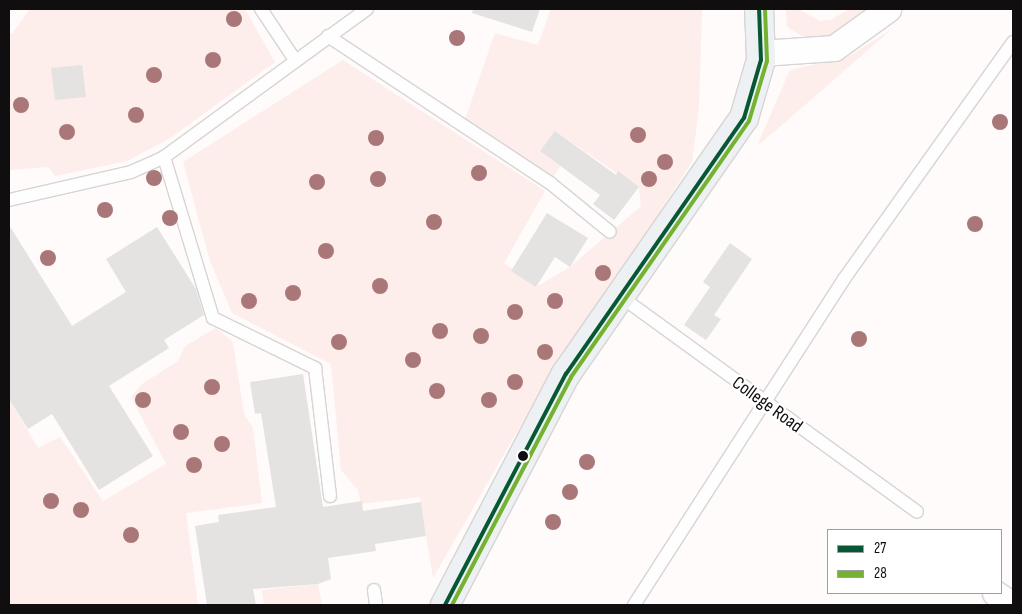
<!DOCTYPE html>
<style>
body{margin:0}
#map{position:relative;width:1022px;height:614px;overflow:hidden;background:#fefbfa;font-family:"Sofia Sans Condensed",sans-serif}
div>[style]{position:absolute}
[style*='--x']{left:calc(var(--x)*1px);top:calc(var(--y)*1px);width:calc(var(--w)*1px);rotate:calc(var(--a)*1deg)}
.green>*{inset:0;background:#fdedeb}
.building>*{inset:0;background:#e5e2e2}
.roads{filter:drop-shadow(1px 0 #d7d4d4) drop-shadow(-1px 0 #d7d4d4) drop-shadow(0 1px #d7d4d4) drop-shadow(0 -1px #d7d4d4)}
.lane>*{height:12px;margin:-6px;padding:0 6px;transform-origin:6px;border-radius:6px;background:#fffefe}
.street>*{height:25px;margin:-12.5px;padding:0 12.5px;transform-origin:12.5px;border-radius:12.5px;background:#fffefe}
.secondary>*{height:28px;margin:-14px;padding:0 14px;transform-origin:14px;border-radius:14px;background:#edf1f3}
.bus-1>*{height:4px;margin:-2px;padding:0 2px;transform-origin:2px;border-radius:2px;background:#065834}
.bus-2>*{height:4px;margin:-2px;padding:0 2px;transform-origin:2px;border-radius:2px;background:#76b231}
.trees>*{width:16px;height:16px;margin:-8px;border-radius:50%;background:#aa7779}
.dots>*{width:14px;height:14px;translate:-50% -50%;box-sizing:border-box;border:2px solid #fff;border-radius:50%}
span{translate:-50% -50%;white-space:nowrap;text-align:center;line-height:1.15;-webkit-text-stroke:5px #fff;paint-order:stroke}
.street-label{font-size:19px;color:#100e0e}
.frame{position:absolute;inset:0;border:10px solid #100e0e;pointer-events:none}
.legend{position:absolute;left:827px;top:529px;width:175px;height:65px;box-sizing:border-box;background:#fff;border:1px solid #9f9f9f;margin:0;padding:6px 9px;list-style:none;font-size:15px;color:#100e0e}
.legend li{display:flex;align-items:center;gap:10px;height:25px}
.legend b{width:25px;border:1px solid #9f9f9f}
</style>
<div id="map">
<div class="green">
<i style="clip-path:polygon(30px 9px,245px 9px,275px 62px,169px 139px,127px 161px,55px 176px,48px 167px,9px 170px,9px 33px,12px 34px)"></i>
<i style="clip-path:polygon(551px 9px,702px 9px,699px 108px,692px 162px,515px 435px,433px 578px,420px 497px,361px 504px,358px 490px,341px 470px,331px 364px,232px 313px,210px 261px,183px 162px,343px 60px,545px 191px,504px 263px,536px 287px,570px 267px,641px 206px,639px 188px,555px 131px,540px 151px,560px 166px,550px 183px,463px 125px,495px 33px,538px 45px)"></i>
<i style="clip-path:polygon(786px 9px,798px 9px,820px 21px,831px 20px,849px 9px,872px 9px,838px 36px,808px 40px,787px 27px)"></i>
<i style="clip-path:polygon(892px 29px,774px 132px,757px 146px,790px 70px,848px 57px)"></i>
<i style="clip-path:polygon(216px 328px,233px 342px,244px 414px,253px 428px,262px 503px,186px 513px,198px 605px,9px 605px,9px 399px,38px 448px,60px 437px,103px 501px,166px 464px,131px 397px,142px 384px,178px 361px,185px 346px)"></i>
<i style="clip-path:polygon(318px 584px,322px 605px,264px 605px,262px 590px)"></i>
</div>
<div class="building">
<i style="clip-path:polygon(473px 9px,540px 9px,532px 32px,472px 13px)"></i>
<i style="clip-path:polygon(82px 65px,86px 97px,55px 100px,51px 68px)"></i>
<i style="clip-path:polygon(555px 131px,616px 175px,618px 171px,639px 187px,614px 220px,593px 204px,600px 195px,540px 151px)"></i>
<i style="clip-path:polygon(547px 213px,588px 238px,570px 267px,555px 257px,536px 287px,511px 271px)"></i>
<i style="clip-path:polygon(9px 225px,72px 326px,126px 292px,106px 259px,157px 227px,196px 289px,204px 315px,164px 340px,169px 348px,109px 386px,153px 456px,99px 490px,52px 414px,28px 429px,9px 399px)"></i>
<i style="clip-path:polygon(730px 243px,752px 259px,714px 315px,721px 319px,706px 340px,684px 325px,710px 287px,703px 282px)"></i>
<i style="clip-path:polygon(303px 374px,323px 507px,362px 501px,363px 511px,421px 502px,426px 536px,375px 544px,376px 551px,328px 558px,331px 579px,318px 584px,253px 589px,256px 605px,207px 605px,195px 526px,219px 522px,218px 515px,276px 507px,261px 413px,255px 414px,250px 382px)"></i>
</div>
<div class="roads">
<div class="lane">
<i style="--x:261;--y:9;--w:61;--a:56.3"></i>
<i style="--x:328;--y:36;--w:266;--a:33.5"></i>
<i style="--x:550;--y:183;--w:77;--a:39.2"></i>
<i style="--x:164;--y:157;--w:168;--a:73.1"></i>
<i style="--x:213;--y:318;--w:114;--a:26.1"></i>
<i style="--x:315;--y:368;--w:129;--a:83.3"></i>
<i style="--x:9;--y:200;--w:125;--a:-12.9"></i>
<i style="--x:131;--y:172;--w:36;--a:-24"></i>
<i style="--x:164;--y:157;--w:251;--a:-36.1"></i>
<i style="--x:620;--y:296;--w:367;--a:36"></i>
<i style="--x:374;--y:590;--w:15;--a:82"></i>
<i style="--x:634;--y:605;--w:388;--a:-57.2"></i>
<i style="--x:844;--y:279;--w:291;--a:-54.5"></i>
</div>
<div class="street">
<i style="--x:761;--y:53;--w:73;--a:-3.9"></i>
<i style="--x:834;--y:48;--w:67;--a:-35.8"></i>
<i style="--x:995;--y:593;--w:22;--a:34"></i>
</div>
<div class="secondary">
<i style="--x:445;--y:605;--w:261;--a:-62.4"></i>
<i style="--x:566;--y:374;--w:312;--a:-55.2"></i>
<i style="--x:744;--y:118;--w:60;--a:-73.7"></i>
<i style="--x:761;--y:60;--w:51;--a:-92.2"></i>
</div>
</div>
<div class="bus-1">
<i style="--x:445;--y:605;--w:261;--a:-62.4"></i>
<i style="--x:566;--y:374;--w:312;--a:-55.2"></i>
<i style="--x:744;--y:118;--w:60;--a:-73.7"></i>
<i style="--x:761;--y:60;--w:51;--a:-92.2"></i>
</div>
<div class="bus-2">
<i style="--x:452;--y:605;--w:257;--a:-62.4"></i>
<i style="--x:571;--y:377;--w:312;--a:-55.2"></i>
<i style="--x:749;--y:121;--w:63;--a:-73.3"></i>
<i style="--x:767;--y:61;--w:52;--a:-92.2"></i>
</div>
<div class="trees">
<i style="left:234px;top:19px"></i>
<i style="left:457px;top:38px"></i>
<i style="left:213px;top:60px"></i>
<i style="left:154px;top:75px"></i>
<i style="left:21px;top:105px"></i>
<i style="left:136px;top:115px"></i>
<i style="left:1000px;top:122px"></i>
<i style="left:67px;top:132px"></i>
<i style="left:638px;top:135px"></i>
<i style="left:376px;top:138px"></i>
<i style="left:665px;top:162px"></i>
<i style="left:479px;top:173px"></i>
<i style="left:154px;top:178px"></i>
<i style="left:378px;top:179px"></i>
<i style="left:649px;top:179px"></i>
<i style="left:317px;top:182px"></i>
<i style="left:105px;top:210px"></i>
<i style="left:170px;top:218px"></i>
<i style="left:434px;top:222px"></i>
<i style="left:975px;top:224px"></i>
<i style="left:326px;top:251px"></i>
<i style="left:48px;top:258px"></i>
<i style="left:603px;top:273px"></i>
<i style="left:380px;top:286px"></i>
<i style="left:293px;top:293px"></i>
<i style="left:249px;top:301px"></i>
<i style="left:555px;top:301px"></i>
<i style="left:515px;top:312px"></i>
<i style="left:440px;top:331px"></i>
<i style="left:481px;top:336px"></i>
<i style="left:859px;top:339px"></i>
<i style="left:339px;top:342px"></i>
<i style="left:545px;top:352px"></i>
<i style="left:413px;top:360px"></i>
<i style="left:515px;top:382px"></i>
<i style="left:212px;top:387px"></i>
<i style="left:437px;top:391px"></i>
<i style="left:143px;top:400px"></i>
<i style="left:489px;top:400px"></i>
<i style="left:181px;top:432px"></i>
<i style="left:222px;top:444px"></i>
<i style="left:587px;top:462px"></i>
<i style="left:194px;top:465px"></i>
<i style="left:570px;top:492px"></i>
<i style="left:51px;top:501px"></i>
<i style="left:81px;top:510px"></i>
<i style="left:553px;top:522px"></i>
<i style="left:131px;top:535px"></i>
</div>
<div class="dots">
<i style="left:523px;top:456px;background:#100e0e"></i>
</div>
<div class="street-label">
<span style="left:767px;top:405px;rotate:36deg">College Road</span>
</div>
<div class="frame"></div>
<ul class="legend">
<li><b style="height:6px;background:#065834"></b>27</li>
<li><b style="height:6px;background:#76b231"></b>28</li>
</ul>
</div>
